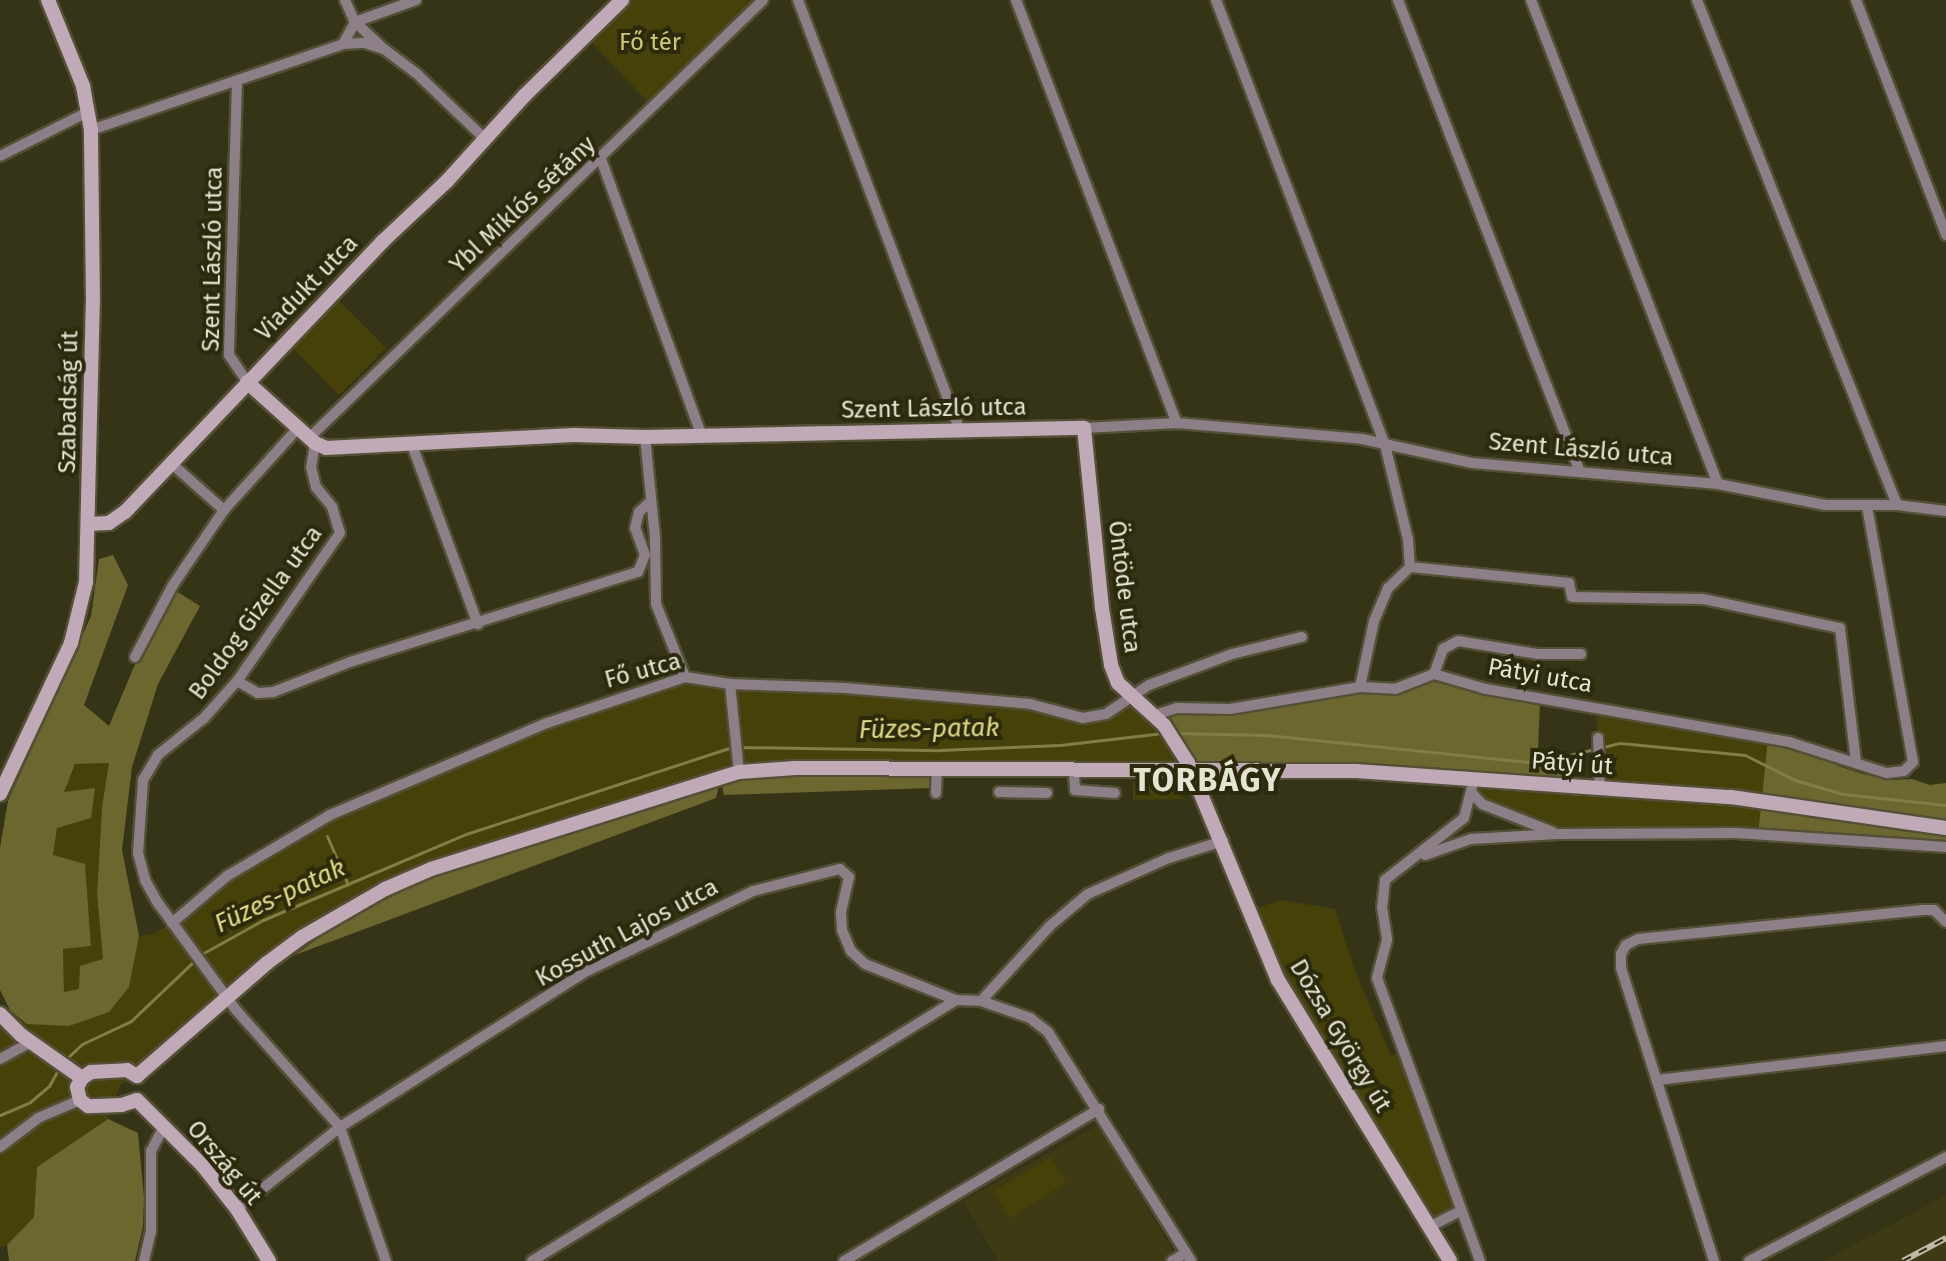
<!DOCTYPE html>
<meta charset="utf-8">
<style>
body{margin:0}
#map{position:relative;width:1946px;height:1261px;overflow:hidden;background:#363417;font-family:"Fira Sans",sans-serif}
div>[style]{position:absolute}
[style*='--x']{left:calc(var(--x)*1px);top:calc(var(--y)*1px);width:calc(var(--w)*1px);rotate:calc(var(--a)*1deg)}
.built>*{inset:0;background:#3d3a14}
.green>*{inset:0;background:#454108}
.forest>*{inset:0;background:#6b672e}
.stream>*{height:3px;margin:-1.5px;padding:0 1.5px;transform-origin:1.5px;border-radius:1.5px;background:#817d44}
.roads{filter:drop-shadow(2px 0 #525035) drop-shadow(-2px 0 #525035) drop-shadow(0 2px #525035) drop-shadow(0 -2px #525035)}
.street>*{height:10px;margin:-5px;padding:0 5px;transform-origin:5px;border-radius:5px;background:#8d7f87}
.secondary>*{height:14px;margin:-7px;padding:0 7px;transform-origin:7px;border-radius:7px;background:#c0aab7}
.rail>*{height:6px;margin-top:-3px;transform-origin:0;background:repeating-linear-gradient(90deg,#2c2a0c 0 9px,#bbbaa6 0 18px);box-sizing:border-box;border-block:2px solid #bbbaa6}
span{translate:-50% -50%;white-space:nowrap;text-align:center;line-height:1.15;-webkit-text-stroke:8px #2c2a0c;paint-order:stroke}
.park-label{font-size:24px;color:#cfc973}
.street-label{font-size:24px;color:#e5e4d3}
.water-label{font-size:26px;color:#e0da84;font-style:italic}
.district-label{font-size:32px;color:#e5e4d3;font-weight:700;letter-spacing:2px}
</style>
<div id="map">
<div class="built">
<i style="clip-path:polygon(1098px 1125px,1175px 1255px,1164px 1261px,998px 1261px,963px 1201px)"></i>
<i style="clip-path:polygon(1946px 1195px,1946px 1261px,1824px 1261px,1913px 1213px)"></i>
</div>
<div class="green">
<i style="clip-path:polygon(634px 0,753px 0,649px 103px,591px 42px)"></i>
<i style="clip-path:polygon(338px 300px,386px 348px,339px 395px,292px 347px)"></i>
<i style="clip-path:polygon(685px 677px,1030px 705px,1083px 718px,1133px 698px,1164px 725px,1192px 770px,792px 762px,429px 864px,343px 903px,262px 954px,141px 1072px,120px 1085px,108px 1119px,37px 1167px,34px 1217px,7px 1245px,0 1247px,0 1020px,10px 1010px,28px 1024px,129px 987px,139px 936px,154px 934px,172px 923px,227px 876px,395px 786px,547px 723px)"></i>
<i style="clip-path:polygon(1596px 706px,1768px 738px,1758px 835px,1557px 834px,1482px 804px,1473px 794px,1474px 779px,1600px 789px)"></i>
<i style="clip-path:polygon(110px 763px,102px 807px,97px 894px,103px 960px,80px 990px,64px 992px,63px 949px,91px 945px,85px 865px,53px 856px,63px 792px,75px 764px)"></i>
<i style="clip-path:polygon(1133px 782px,1168px 783px,1185px 799px,1133px 800px)"></i>
<i style="clip-path:polygon(1281px 900px,1335px 909px,1354px 968px,1391px 1056px,1403px 1051px,1461px 1211px,1429px 1227px,1278px 980px,1251px 910px)"></i>
<i style="clip-path:polygon(1051px 1157px,1066px 1183px,1009px 1218px,994px 1191px)"></i>
</div>
<div class="forest">
<i style="clip-path:polygon(evenodd,113px 555px,128px 585px,84px 705px,109px 726px,168px 586px,200px 606px,158px 684px,132px 767px,122px 850px,139px 936px,129px 987px,109px 1012px,69px 1026px,27px 1024px,10px 1010px,0 990px,0 848px,8px 801px,91px 616px,99px 559px,113px 555px,109px 763px,102px 807px,97px 894px,103px 959px,80px 966px,79px 989px,64px 992px,63px 949px,91px 946px,85px 864px,53px 855px,57px 828px,91px 818px,95px 788px,64px 792px,75px 764px,109px 763px)"></i>
<i style="clip-path:polygon(1433px 682px,1540px 703px,1538px 749px,1566px 777px,1188px 763px,1165px 712px)"></i>
<i style="clip-path:polygon(1768px 738px,1831px 756px,1838px 766px,1863px 774px,1893px 780px,1912px 779px,1930px 785px,1946px 783px,1946px 847px,1758px 835px)"></i>
<i style="clip-path:polygon(842px 769px,932px 774px,931px 788px,724px 795px,720px 777px)"></i>
<i style="clip-path:polygon(720px 781px,716px 798px,295px 955px,338px 924px,434px 875px)"></i>
<i style="clip-path:polygon(108px 1119px,138px 1133px,144px 1197px,143px 1227px,135px 1261px,9px 1261px,7px 1245px,34px 1217px,37px 1167px)"></i>
</div>
<div class="stream">
<i style="--x:1175;--y:733;--w:91;--a:1.3"></i>
<i style="--x:1266;--y:735;--w:271;--a:5.9"></i>
<i style="--x:1536;--y:763;--w:86;--a:-13.4"></i>
<i style="--x:1620;--y:743;--w:126;--a:5.5"></i>
<i style="--x:1745;--y:755;--w:56;--a:26.6"></i>
<i style="--x:1795;--y:780;--w:50;--a:16.3"></i>
<i style="--x:1843;--y:794;--w:104;--a:6.1"></i>
<i style="--x:739;--y:747;--w:201;--a:0.9"></i>
<i style="--x:940;--y:750;--w:120;--a:-2.4"></i>
<i style="--x:1060;--y:745;--w:104;--a:-6.6"></i>
<i style="--x:327;--y:836;--w:53;--a:66.8"></i>
<i style="--x:200;--y:955;--w:72;--a:-29.1"></i>
<i style="--x:263;--y:920;--w:220;--a:-23"></i>
<i style="--x:466;--y:834;--w:280;--a:-18.1"></i>
<i style="--x:66;--y:1059;--w:22;--a:-43"></i>
<i style="--x:82;--y:1044;--w:54;--a:-25.1"></i>
<i style="--x:131;--y:1021;--w:88;--a:-43.6"></i>
<i style="--x:0;--y:1115;--w:33;--a:-23"></i>
<i style="--x:30;--y:1102;--w:25;--a:-40"></i>
<i style="--x:49;--y:1086;--w:21;--a:-61"></i>
</div>
<div class="roads">
<div class="street">
<i style="--x:345;--y:0;--w:24;--a:66"></i>
<i style="--x:355;--y:22;--w:38;--a:43"></i>
<i style="--x:798;--y:0;--w:460;--a:69.4"></i>
<i style="--x:1016;--y:0;--w:453;--a:69.2"></i>
<i style="--x:1216;--y:0;--w:476;--a:69.2"></i>
<i style="--x:1385;--y:445;--w:97;--a:76.3"></i>
<i style="--x:1408;--y:539;--w:28;--a:86"></i>
<i style="--x:1410;--y:567;--w:30;--a:136"></i>
<i style="--x:1388;--y:588;--w:36;--a:113"></i>
<i style="--x:1374;--y:621;--w:67;--a:102"></i>
<i style="--x:1398;--y:0;--w:506;--a:68.91"></i>
<i style="--x:1531;--y:0;--w:519;--a:68.88"></i>
<i style="--x:1697;--y:0;--w:543;--a:68.39"></i>
<i style="--x:1856;--y:0;--w:252;--a:69"></i>
<i style="--x:355;--y:22;--w:65;--a:-19.8"></i>
<i style="--x:343;--y:44;--w:25;--a:-61"></i>
<i style="--x:237;--y:82;--w:273;--a:91.7"></i>
<i style="--x:229;--y:355;--w:32;--a:56"></i>
<i style="--x:91;--y:130;--w:266;--a:-18.8"></i>
<i style="--x:343;--y:44;--w:22;--a:-3"></i>
<i style="--x:365;--y:43;--w:20;--a:18"></i>
<i style="--x:384;--y:49;--w:40;--a:37"></i>
<i style="--x:416;--y:73;--w:95;--a:43.7"></i>
<i style="--x:0;--y:156;--w:98;--a:-26.6"></i>
<i style="--x:601;--y:159;--w:295;--a:70"></i>
<i style="--x:1084;--y:428;--w:93;--a:-3.1"></i>
<i style="--x:1177;--y:423;--w:186;--a:4.9"></i>
<i style="--x:1362;--y:439;--w:113;--a:12.3"></i>
<i style="--x:1472;--y:463;--w:247;--a:4.9"></i>
<i style="--x:1718;--y:484;--w:109;--a:11.1"></i>
<i style="--x:1825;--y:505;--w:72;--a:0"></i>
<i style="--x:1897;--y:505;--w:49;--a:7"></i>
<i style="--x:310;--y:437;--w:629;--a:-43.97"></i>
<i style="--x:645;--y:437;--w:101;--a:84.3"></i>
<i style="--x:655;--y:538;--w:66;--a:89.1"></i>
<i style="--x:656;--y:604;--w:79;--a:68.3"></i>
<i style="--x:315;--y:443;--w:24;--a:99"></i>
<i style="--x:311;--y:467;--w:21;--a:76"></i>
<i style="--x:316;--y:487;--w:26;--a:51"></i>
<i style="--x:332;--y:507;--w:27;--a:73"></i>
<i style="--x:340;--y:533;--w:180;--a:124.8"></i>
<i style="--x:237;--y:681;--w:50;--a:131.7"></i>
<i style="--x:204;--y:718;--w:59;--a:141.2"></i>
<i style="--x:158;--y:755;--w:29;--a:121"></i>
<i style="--x:143;--y:780;--w:73;--a:93.9"></i>
<i style="--x:138;--y:853;--w:28;--a:75"></i>
<i style="--x:145;--y:880;--w:26;--a:61"></i>
<i style="--x:158;--y:903;--w:132;--a:53.9"></i>
<i style="--x:236;--y:1010;--w:157;--a:48.4"></i>
<i style="--x:340;--y:1127;--w:142;--a:71.1"></i>
<i style="--x:412;--y:445;--w:191;--a:69.8"></i>
<i style="--x:171;--y:463;--w:71;--a:41.6"></i>
<i style="--x:1410;--y:567;--w:160;--a:5.7"></i>
<i style="--x:1569;--y:583;--w:14;--a:78"></i>
<i style="--x:1572;--y:597;--w:131;--a:0.9"></i>
<i style="--x:1703;--y:599;--w:140;--a:12"></i>
<i style="--x:1840;--y:628;--w:135;--a:83.2"></i>
<i style="--x:135;--y:657;--w:81;--a:-62.2"></i>
<i style="--x:173;--y:585;--w:91;--a:-55.8"></i>
<i style="--x:224;--y:510;--w:110;--a:-47.9"></i>
<i style="--x:1434;--y:674;--w:27;--a:-70"></i>
<i style="--x:1443;--y:649;--w:17;--a:-28"></i>
<i style="--x:1458;--y:641;--w:80;--a:9.3"></i>
<i style="--x:1537;--y:654;--w:44;--a:0"></i>
<i style="--x:237;--y:681;--w:24;--a:30"></i>
<i style="--x:258;--y:693;--w:15;--a:-4"></i>
<i style="--x:273;--y:692;--w:83;--a:-21.3"></i>
<i style="--x:350;--y:662;--w:302;--a:-17.4"></i>
<i style="--x:638;--y:572;--w:18;--a:-68"></i>
<i style="--x:645;--y:555;--w:29;--a:-110"></i>
<i style="--x:635;--y:528;--w:16;--a:-76"></i>
<i style="--x:639;--y:512;--w:16;--a:-43"></i>
<i style="--x:730;--y:684;--w:88;--a:84.2"></i>
<i style="--x:1155;--y:715;--w:23;--a:-18"></i>
<i style="--x:1177;--y:708;--w:53;--a:1.1"></i>
<i style="--x:1230;--y:709;--w:132;--a:-9.6"></i>
<i style="--x:1360;--y:687;--w:35;--a:3"></i>
<i style="--x:1395;--y:689;--w:42;--a:-21"></i>
<i style="--x:1434;--y:674;--w:54;--a:16.1"></i>
<i style="--x:1486;--y:689;--w:308;--a:9.9"></i>
<i style="--x:1789;--y:742;--w:103;--a:17.6"></i>
<i style="--x:1887;--y:773;--w:17;--a:-7"></i>
<i style="--x:1904;--y:771;--w:13;--a:-45"></i>
<i style="--x:1913;--y:762;--w:259;--a:-100.2"></i>
<i style="--x:1598;--y:738;--w:51;--a:87.8"></i>
<i style="--x:1074;--y:771;--w:19;--a:87"></i>
<i style="--x:1075;--y:790;--w:40;--a:4.3"></i>
<i style="--x:1474;--y:779;--w:40;--a:104.4"></i>
<i style="--x:1464;--y:818;--w:100;--a:141.9"></i>
<i style="--x:1385;--y:880;--w:27;--a:96"></i>
<i style="--x:1382;--y:907;--w:33;--a:81"></i>
<i style="--x:1387;--y:940;--w:39;--a:105"></i>
<i style="--x:1377;--y:978;--w:301;--a:70"></i>
<i style="--x:999;--y:792;--w:48;--a:1.2"></i>
<i style="--x:936;--y:793;--w:23;--a:-88"></i>
<i style="--x:1473;--y:794;--w:13;--a:48"></i>
<i style="--x:1482;--y:804;--w:76;--a:21.5"></i>
<i style="--x:1425;--y:855;--w:49;--a:-19.2"></i>
<i style="--x:1471;--y:839;--w:86;--a:-3.3"></i>
<i style="--x:1557;--y:834;--w:179;--a:-0.3"></i>
<i style="--x:1736;--y:833;--w:210;--a:3.8"></i>
<i style="--x:172;--y:923;--w:72;--a:-40.5"></i>
<i style="--x:227;--y:876;--w:120;--a:-30.6"></i>
<i style="--x:330;--y:815;--w:236;--a:-23"></i>
<i style="--x:547;--y:723;--w:145;--a:-18.4"></i>
<i style="--x:685;--y:677;--w:46;--a:8.8"></i>
<i style="--x:730;--y:684;--w:115;--a:2"></i>
<i style="--x:845;--y:688;--w:186;--a:4.9"></i>
<i style="--x:1030;--y:704;--w:55;--a:14.8"></i>
<i style="--x:1083;--y:718;--w:23;--a:-10"></i>
<i style="--x:1106;--y:714;--w:52;--a:-34"></i>
<i style="--x:1149;--y:685;--w:89;--a:-20.5"></i>
<i style="--x:1232;--y:654;--w:72;--a:-13.7"></i>
<i style="--x:981;--y:1001;--w:103;--a:-47.4"></i>
<i style="--x:1051;--y:925;--w:48;--a:-40"></i>
<i style="--x:1088;--y:894;--w:89;--a:-24"></i>
<i style="--x:1169;--y:858;--w:57;--a:-17.5"></i>
<i style="--x:0;--y:1059;--w:35;--a:-29"></i>
<i style="--x:1658;--y:1080;--w:290;--a:-6.7"></i>
<i style="--x:0;--y:1147;--w:48;--a:-37.3"></i>
<i style="--x:38;--y:1118;--w:46;--a:-23.2"></i>
<i style="--x:237;--y:1209;--w:132;--a:-38.5"></i>
<i style="--x:340;--y:1127;--w:292;--a:-32.3"></i>
<i style="--x:587;--y:971;--w:184;--a:-25.7"></i>
<i style="--x:753;--y:891;--w:90;--a:-14.2"></i>
<i style="--x:840;--y:869;--w:12;--a:42"></i>
<i style="--x:849;--y:877;--w:36;--a:103"></i>
<i style="--x:841;--y:912;--w:18;--a:87"></i>
<i style="--x:842;--y:930;--w:23;--a:67"></i>
<i style="--x:851;--y:951;--w:19;--a:43"></i>
<i style="--x:865;--y:964;--w:98;--a:21.6"></i>
<i style="--x:956;--y:1000;--w:25;--a:2"></i>
<i style="--x:981;--y:1001;--w:52;--a:19.1"></i>
<i style="--x:1030;--y:1018;--w:23;--a:38"></i>
<i style="--x:1048;--y:1032;--w:270;--a:58"></i>
<i style="--x:1429;--y:1227;--w:36;--a:-27"></i>
<i style="--x:144;--y:1261;--w:31;--a:-77"></i>
<i style="--x:151;--y:1231;--w:80;--a:-90"></i>
<i style="--x:151;--y:1151;--w:27;--a:-62"></i>
<i style="--x:532;--y:1261;--w:498;--a:-31.6"></i>
<i style="--x:844;--y:1261;--w:297;--a:-30.8"></i>
<i style="--x:1172;--y:1261;--w:16;--a:-30"></i>
<i style="--x:1714;--y:1261;--w:308;--a:-107.6"></i>
<i style="--x:1621;--y:967;--w:13;--a:-90"></i>
<i style="--x:1621;--y:954;--w:10;--a:-61"></i>
<i style="--x:1626;--y:945;--w:13;--a:-27"></i>
<i style="--x:1638;--y:939;--w:286;--a:-5.8"></i>
<i style="--x:1923;--y:910;--w:11;--a:0"></i>
<i style="--x:1934;--y:910;--w:17;--a:45"></i>
<i style="--x:1749;--y:1261;--w:223;--a:-27.8"></i>
</div>
<div class="secondary">
<i style="--x:247;--y:382;--w:91;--a:41.9"></i>
<i style="--x:315;--y:443;--w:12;--a:24"></i>
<i style="--x:326;--y:448;--w:248;--a:-3"></i>
<i style="--x:574;--y:435;--w:71;--a:1.6"></i>
<i style="--x:645;--y:437;--w:439;--a:-1.2"></i>
<i style="--x:1084;--y:428;--w:181;--a:84.3"></i>
<i style="--x:1102;--y:608;--w:58;--a:81"></i>
<i style="--x:1111;--y:665;--w:19;--a:69"></i>
<i style="--x:1118;--y:683;--w:62;--a:42.4"></i>
<i style="--x:1164;--y:725;--w:45;--a:57.7"></i>
<i style="--x:1188;--y:763;--w:235;--a:67.5"></i>
<i style="--x:1278;--y:980;--w:329;--a:58.5"></i>
<i style="--x:88;--y:524;--w:21;--a:-3"></i>
<i style="--x:109;--y:523;--w:19;--a:-35"></i>
<i style="--x:125;--y:512;--w:373;--a:-46.4"></i>
<i style="--x:382;--y:242;--w:89;--a:-43.2"></i>
<i style="--x:447;--y:181;--w:116;--a:-47.8"></i>
<i style="--x:525;--y:95;--w:136;--a:-44.4"></i>
<i style="--x:0;--y:794;--w:167;--a:-64.8"></i>
<i style="--x:71;--y:643;--w:63;--a:-76.2"></i>
<i style="--x:86;--y:582;--w:280;--a:-88.6"></i>
<i style="--x:93;--y:302;--w:172;--a:-90.7"></i>
<i style="--x:91;--y:130;--w:45;--a:-100.3"></i>
<i style="--x:83;--y:86;--w:93;--a:-112.1"></i>
<i style="--x:0;--y:1014;--w:30;--a:45"></i>
<i style="--x:21;--y:1035;--w:75;--a:35.2"></i>
<i style="--x:137;--y:1076;--w:172;--a:-41"></i>
<i style="--x:267;--y:963;--w:44;--a:-36.6"></i>
<i style="--x:302;--y:937;--w:96;--a:-30"></i>
<i style="--x:385;--y:889;--w:50;--a:-23.5"></i>
<i style="--x:431;--y:869;--w:323;--a:-17.5"></i>
<i style="--x:739;--y:772;--w:56;--a:-4.1"></i>
<i style="--x:795;--y:768;--w:561;--a:0.31"></i>
<i style="--x:1356;--y:771;--w:376;--a:4"></i>
<i style="--x:1731;--y:797;--w:217;--a:8.2"></i>
<i style="--x:137;--y:1100;--w:92;--a:45"></i>
<i style="--x:202;--y:1165;--w:56;--a:51.5"></i>
<i style="--x:237;--y:1209;--w:61;--a:58.4"></i>
<i style="--x:137;--y:1100;--w:16;--a:162"></i>
<i style="--x:122;--y:1105;--w:34;--a:178"></i>
<i style="--x:88;--y:1106;--w:10;--a:-143"></i>
<i style="--x:80;--y:1100;--w:13;--a:-103"></i>
<i style="--x:77;--y:1087;--w:10;--a:-61"></i>
<i style="--x:82;--y:1078;--w:11;--a:-34"></i>
<i style="--x:91;--y:1072;--w:36;--a:-3"></i>
<i style="--x:127;--y:1070;--w:12;--a:31"></i>
</div>
</div>
<div class="rail">
<i style="--x:1903;--y:1261;--w:49;--a:-28.1"></i>
</div>
<div class="park-label">
<span style="left:650px;top:43px">Fő tér</span>
</div>
<div class="street-label">
<span style="left:523px;top:205px;rotate:-43deg">Ybl Miklós sétány</span>
<span style="left:213px;top:259px;rotate:-89deg">Szent László utca</span>
<span style="left:307px;top:288px;rotate:-46deg">Viadukt utca</span>
<span style="left:69px;top:402px;rotate:-89deg">Szabadság út</span>
<span style="left:934px;top:409px;rotate:-1deg">Szent László utca</span>
<span style="left:1581px;top:450px;rotate:5deg">Szent László utca</span>
<span style="left:1124px;top:587px;rotate:83deg">Öntöde utca</span>
<span style="left:256px;top:613px;rotate:-54deg">Boldog Gizella utca</span>
<span style="left:643px;top:671px;rotate:-15deg">Fő utca</span>
<span style="left:1540px;top:676px;rotate:10deg">Pátyi utca</span>
<span style="left:1572px;top:764px;rotate:4deg">Pátyi út</span>
<span style="left:627px;top:933px;rotate:-28deg">Kossuth Lajos utca</span>
<span style="left:1340px;top:1036px;rotate:59deg">Dózsa György út</span>
<span style="left:224px;top:1163px;rotate:50deg">Ország út</span>
</div>
<div class="water-label">
<span style="left:929px;top:729px;rotate:-1deg">Füzes-patak</span>
<span style="left:280px;top:896px;rotate:-25deg">Füzes-patak</span>
</div>
<div class="district-label">
<span style="left:1208px;top:780px">TORBÁGY</span>
</div>
</div>
